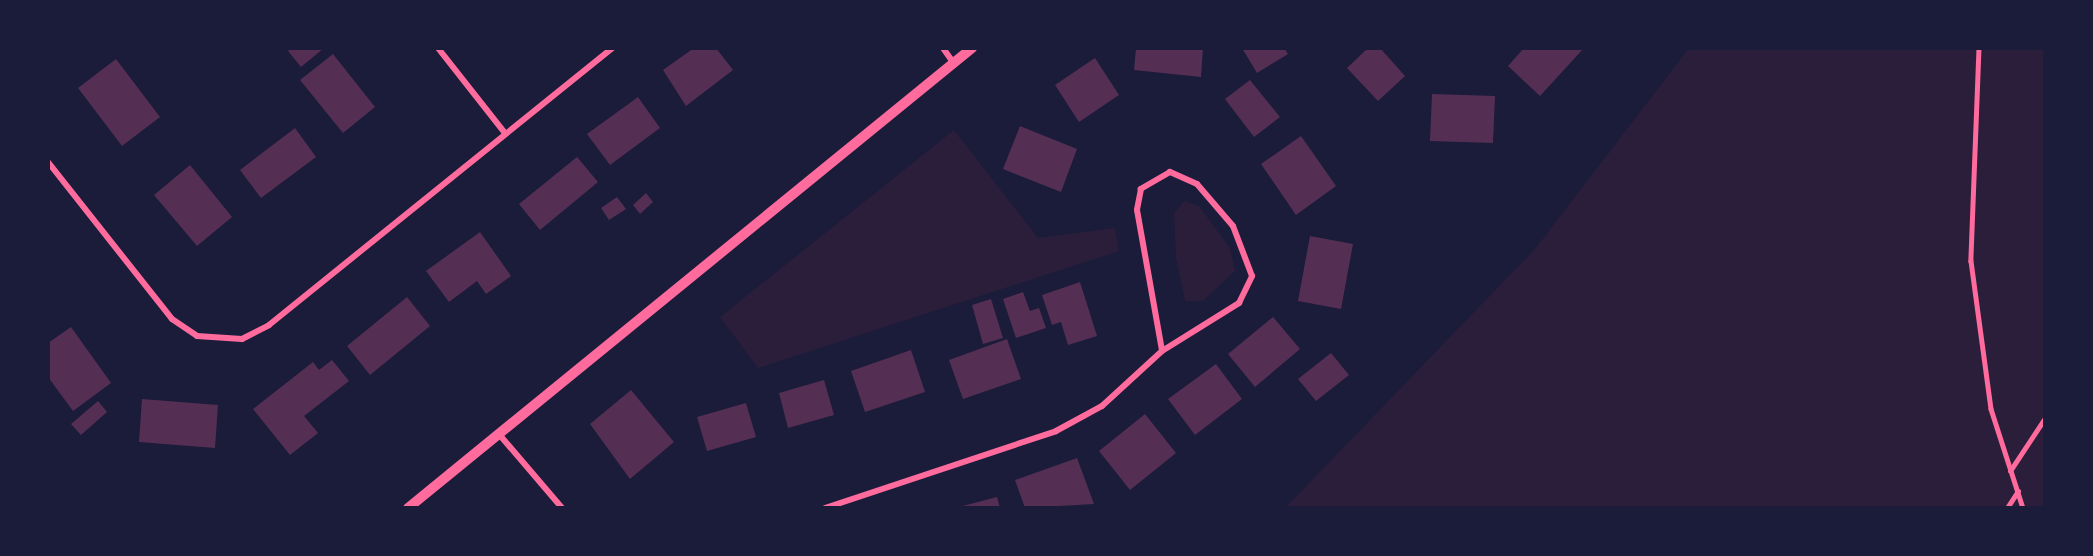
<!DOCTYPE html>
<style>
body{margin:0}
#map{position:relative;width:2093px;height:556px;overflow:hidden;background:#1b1b3a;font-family:"Archivo Narrow",sans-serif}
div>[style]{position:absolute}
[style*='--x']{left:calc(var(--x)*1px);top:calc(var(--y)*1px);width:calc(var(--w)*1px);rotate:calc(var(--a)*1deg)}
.green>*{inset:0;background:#2a1e3b}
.building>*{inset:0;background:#542f53}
.service>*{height:4.5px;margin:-2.25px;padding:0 2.25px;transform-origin:2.25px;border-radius:2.25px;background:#ff6b9d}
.minor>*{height:6px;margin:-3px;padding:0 3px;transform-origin:3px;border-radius:3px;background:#ff6b9d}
.tertiary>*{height:10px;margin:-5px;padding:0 5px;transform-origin:5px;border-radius:5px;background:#ff6b9d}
span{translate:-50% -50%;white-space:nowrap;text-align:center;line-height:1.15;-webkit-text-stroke:6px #1b1b3a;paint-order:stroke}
.frame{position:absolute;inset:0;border:50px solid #1b1b3a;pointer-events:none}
</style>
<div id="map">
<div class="green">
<i style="clip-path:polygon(1689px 48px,2045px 48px,2045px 508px,1285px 508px,1535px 249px)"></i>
<i style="clip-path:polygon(954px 130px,1038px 238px,1115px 228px,1119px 251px,758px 368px,720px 317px)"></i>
<i style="clip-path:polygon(1184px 201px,1199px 206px,1230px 248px,1235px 271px,1203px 301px,1185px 301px,1176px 258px,1174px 213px)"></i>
</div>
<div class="building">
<i style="clip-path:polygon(292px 48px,324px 48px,301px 67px,288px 51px)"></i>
<i style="clip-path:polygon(694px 48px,716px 48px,733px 70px,686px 106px,663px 70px)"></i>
<i style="clip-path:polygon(1136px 48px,1203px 48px,1201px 77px,1134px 70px)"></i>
<i style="clip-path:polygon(1242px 48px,1284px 48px,1288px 54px,1257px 73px)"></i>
<i style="clip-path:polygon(1368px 48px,1380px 48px,1405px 76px,1378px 101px,1347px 68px)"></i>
<i style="clip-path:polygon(1524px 48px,1584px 48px,1540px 96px,1508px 66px)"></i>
<i style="clip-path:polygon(333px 54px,375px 107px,343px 133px,300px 80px)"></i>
<i style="clip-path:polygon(1095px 58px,1119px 95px,1079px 122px,1055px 85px)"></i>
<i style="clip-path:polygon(116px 59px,160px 117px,122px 146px,78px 88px)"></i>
<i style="clip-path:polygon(1250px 80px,1280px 117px,1254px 137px,1225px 99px)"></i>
<i style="clip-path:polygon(1432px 94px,1495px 96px,1493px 143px,1430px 141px)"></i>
<i style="clip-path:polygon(638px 97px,660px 128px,610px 165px,587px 134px)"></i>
<i style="clip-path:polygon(1020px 126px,1077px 149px,1061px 192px,1003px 169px)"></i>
<i style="clip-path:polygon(295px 128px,316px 157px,261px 198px,240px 170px)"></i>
<i style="clip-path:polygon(1301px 136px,1336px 186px,1296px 215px,1261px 164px)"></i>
<i style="clip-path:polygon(577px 157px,598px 182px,540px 230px,519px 204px)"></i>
<i style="clip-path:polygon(190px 165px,232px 217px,197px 246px,154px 195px)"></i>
<i style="clip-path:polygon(646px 193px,653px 202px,640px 214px,633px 205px)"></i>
<i style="clip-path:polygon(617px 197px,626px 209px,609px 220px,601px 208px)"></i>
<i style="clip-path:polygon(480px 232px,511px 276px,486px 294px,477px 281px,449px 302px,426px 271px)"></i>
<i style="clip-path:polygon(1310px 236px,1353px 244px,1341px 309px,1298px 301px)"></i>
<i style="clip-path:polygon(1080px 282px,1097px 336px,1068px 345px,1061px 322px,1052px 325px,1042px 295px)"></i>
<i style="clip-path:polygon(1023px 292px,1030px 311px,1039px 308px,1046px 328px,1016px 338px,1003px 299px)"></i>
<i style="clip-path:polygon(407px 297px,430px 326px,370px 375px,347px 346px)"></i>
<i style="clip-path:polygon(991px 299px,1003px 338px,983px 344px,972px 305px)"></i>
<i style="clip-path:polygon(1273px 317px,1300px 349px,1255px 387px,1228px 354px)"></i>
<i style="clip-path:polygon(71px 327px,111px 383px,73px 411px,48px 377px,48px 343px)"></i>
<i style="clip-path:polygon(1007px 339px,1021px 379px,963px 399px,949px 360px)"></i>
<i style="clip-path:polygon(911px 350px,925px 392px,865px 412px,851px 371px)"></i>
<i style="clip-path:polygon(1331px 353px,1349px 375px,1316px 401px,1298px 379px)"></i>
<i style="clip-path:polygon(332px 360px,349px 381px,304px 416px,318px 433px,290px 455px,253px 409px,313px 362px,319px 370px)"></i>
<i style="clip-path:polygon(1216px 364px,1242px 399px,1195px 435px,1168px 399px)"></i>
<i style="clip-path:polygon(824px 380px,834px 415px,788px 428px,779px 393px)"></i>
<i style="clip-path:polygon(631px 390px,674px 442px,630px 479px,590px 424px)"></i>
<i style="clip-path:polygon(142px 399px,218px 405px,215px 448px,139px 442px)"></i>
<i style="clip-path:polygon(98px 401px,107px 412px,81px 435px,71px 424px)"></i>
<i style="clip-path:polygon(746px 403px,756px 437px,707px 451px,697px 417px)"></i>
<i style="clip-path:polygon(1145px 414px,1176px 453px,1130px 490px,1099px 451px)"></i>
<i style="clip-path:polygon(1077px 458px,1094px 504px,1025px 508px,1015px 480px)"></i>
<i style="clip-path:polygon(997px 497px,1000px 508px,959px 508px,959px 507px)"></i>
</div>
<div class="service">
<i style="--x:1979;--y:48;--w:213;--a:92.2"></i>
<i style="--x:1971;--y:261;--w:149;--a:82.3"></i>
<i style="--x:1991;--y:409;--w:104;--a:72.1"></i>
<i style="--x:2010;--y:471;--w:64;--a:-56.6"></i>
<i style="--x:2007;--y:508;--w:20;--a:-57"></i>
</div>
<div class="minor">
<i style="--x:438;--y:48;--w:108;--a:51.8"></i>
<i style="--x:943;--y:48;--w:19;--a:55"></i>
<i style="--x:48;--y:162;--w:200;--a:51.7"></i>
<i style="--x:172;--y:319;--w:30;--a:34"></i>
<i style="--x:197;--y:336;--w:45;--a:3.8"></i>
<i style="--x:242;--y:339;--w:30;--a:-27"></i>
<i style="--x:269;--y:325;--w:441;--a:-38.9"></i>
<i style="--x:498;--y:433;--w:99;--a:49.5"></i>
<i style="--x:825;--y:508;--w:243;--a:-18.4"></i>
<i style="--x:1056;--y:431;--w:52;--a:-28.5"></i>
<i style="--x:1102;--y:406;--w:81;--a:-42.5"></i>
<i style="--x:1162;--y:351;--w:91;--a:-31.9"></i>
<i style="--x:1239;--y:303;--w:30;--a:-64"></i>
<i style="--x:1252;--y:276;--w:53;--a:-110.8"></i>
<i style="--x:1233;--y:226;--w:55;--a:-130.6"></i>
<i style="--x:1197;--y:184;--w:30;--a:-156"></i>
<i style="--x:1170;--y:172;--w:34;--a:150"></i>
<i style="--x:1141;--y:189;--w:21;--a:101"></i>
<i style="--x:1137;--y:210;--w:143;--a:79.9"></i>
</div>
<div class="tertiary">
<i style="--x:408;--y:508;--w:728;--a:-39.2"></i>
</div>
<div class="frame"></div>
</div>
